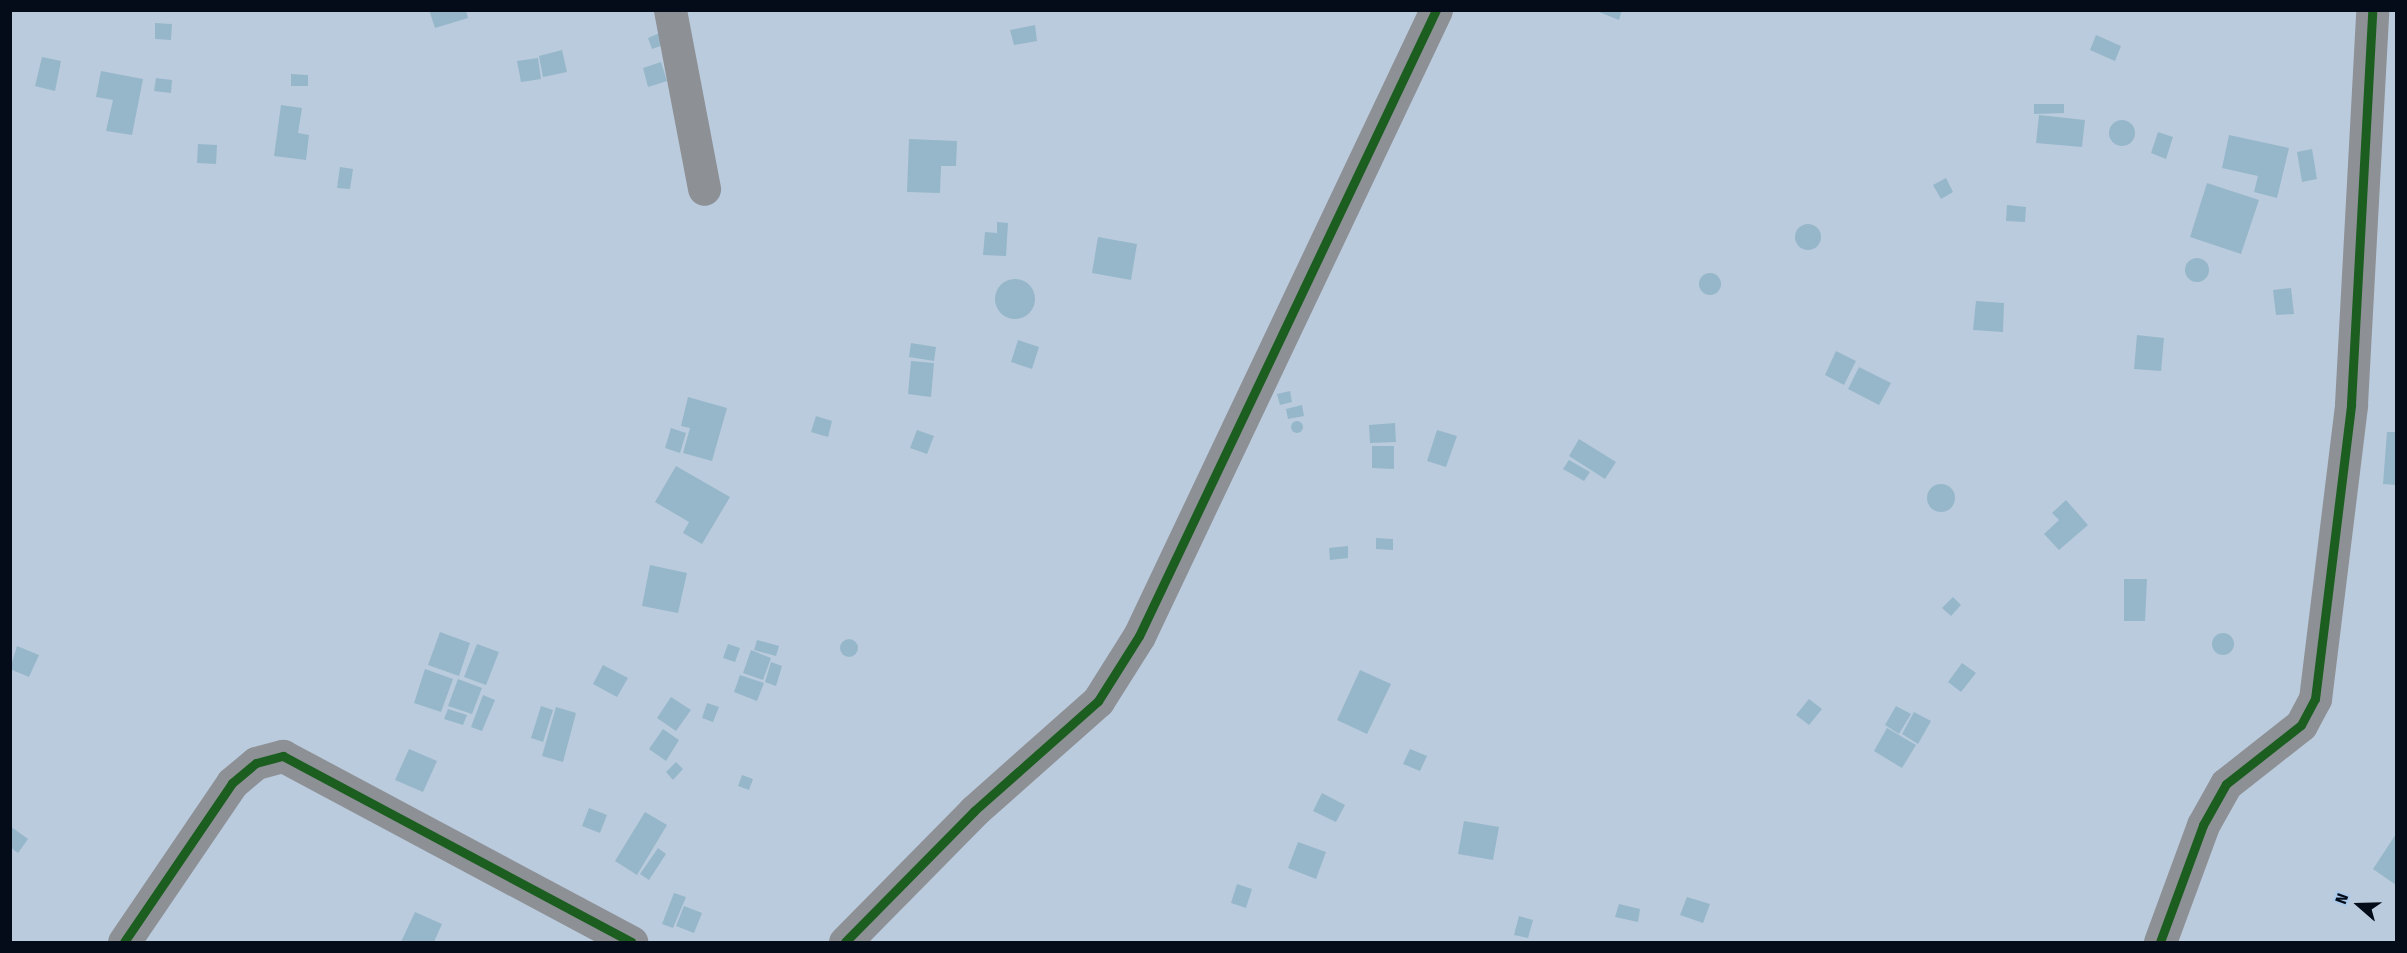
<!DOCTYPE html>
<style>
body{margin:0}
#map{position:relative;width:2407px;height:953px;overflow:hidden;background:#bacbdd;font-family:"Fira Sans Condensed",sans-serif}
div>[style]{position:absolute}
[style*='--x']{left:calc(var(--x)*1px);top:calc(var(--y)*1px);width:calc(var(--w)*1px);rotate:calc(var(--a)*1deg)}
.building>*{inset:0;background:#96b7c9}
.round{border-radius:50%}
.minor>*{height:33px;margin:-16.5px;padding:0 16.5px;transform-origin:16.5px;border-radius:16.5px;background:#8d9095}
.cycleway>*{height:9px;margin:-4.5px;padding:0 4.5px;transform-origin:4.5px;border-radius:4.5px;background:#1b5e20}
span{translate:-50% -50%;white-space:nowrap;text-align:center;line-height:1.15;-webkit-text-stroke:6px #abcaec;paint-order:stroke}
.frame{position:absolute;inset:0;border:12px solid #030c18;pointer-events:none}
.north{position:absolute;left:2329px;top:875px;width:60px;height:60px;-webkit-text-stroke:4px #abcaec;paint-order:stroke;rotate:290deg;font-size:16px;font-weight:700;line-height:24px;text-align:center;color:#030c18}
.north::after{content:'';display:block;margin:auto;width:21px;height:27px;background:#030c18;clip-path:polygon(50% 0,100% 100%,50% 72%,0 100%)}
</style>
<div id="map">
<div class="building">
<i style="clip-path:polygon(429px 10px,466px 10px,468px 18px,435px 28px)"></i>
<i style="clip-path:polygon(1594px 10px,1622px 10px,1619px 20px)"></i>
<i style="clip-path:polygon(155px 23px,172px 24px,171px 40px,155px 39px)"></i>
<i style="clip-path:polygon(1035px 25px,1037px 41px,1014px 45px,1010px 30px)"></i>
<i style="clip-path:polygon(662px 32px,666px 44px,652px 49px,648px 38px)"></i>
<i style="clip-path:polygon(2096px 35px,2121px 46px,2115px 61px,2090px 50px)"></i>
<i style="clip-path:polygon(562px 50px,567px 72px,543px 77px,539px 56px)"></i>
<i style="clip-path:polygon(42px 57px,61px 61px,55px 91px,35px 86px)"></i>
<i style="clip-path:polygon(538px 58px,541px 79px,521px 82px,517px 61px)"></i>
<i style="clip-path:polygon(661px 62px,667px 81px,648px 87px,643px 68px)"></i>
<i style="clip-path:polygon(101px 71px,143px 79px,132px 135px,106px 131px,113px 100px,96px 97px)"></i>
<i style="clip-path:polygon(291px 74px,308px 75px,308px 86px,291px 86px)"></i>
<i style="clip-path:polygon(156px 78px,172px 80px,171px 93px,154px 91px)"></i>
<i style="clip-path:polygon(2034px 104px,2064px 104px,2064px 113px,2034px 114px)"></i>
<i style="clip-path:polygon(281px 105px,302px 108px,298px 133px,309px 135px,306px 160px,274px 156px)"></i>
<i style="clip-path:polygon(2039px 115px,2085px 120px,2082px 147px,2036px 143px)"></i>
<i class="round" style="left:2109px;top:120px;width:26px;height:26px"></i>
<i style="clip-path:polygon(2158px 132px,2173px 137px,2166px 159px,2151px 153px)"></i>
<i style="clip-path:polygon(2229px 135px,2289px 148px,2277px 198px,2254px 192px,2258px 176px,2222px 168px)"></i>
<i style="clip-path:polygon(909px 139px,957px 141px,956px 166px,941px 166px,940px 193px,907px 192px)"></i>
<i style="clip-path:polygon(198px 144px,217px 145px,216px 164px,197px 163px)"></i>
<i style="clip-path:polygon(2312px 149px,2317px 179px,2302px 182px,2297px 152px)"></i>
<i style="clip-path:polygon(340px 167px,353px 169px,350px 189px,337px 188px)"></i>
<i style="clip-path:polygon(1946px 178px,1953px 192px,1941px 199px,1933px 185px)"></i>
<i style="clip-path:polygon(2207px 183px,2259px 200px,2241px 254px,2190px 237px)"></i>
<i style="clip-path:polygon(2007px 205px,2026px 207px,2025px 222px,2006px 221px)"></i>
<i style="clip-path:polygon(997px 222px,1008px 223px,1006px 256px,983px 255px,985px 232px,997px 233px)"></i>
<i class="round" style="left:1795px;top:224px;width:26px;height:26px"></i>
<i style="clip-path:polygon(1098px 237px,1137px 244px,1131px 280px,1092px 273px)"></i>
<i class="round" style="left:2185px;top:258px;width:24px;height:24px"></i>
<i class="round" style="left:1699px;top:273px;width:22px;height:22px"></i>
<i class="round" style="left:995px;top:279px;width:40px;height:40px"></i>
<i style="clip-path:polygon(2291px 288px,2294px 314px,2276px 315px,2273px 290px)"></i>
<i style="clip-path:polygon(1976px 301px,2004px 303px,2003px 332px,1973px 330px)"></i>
<i style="clip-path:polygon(2137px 335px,2164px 338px,2161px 371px,2134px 369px)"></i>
<i style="clip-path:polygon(1018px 340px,1039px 347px,1032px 369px,1011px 362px)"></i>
<i style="clip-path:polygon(911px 343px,936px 347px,934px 361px,909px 357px)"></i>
<i style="clip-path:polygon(1836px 351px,1856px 361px,1844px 385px,1825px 375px)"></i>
<i style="clip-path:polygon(911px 361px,934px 363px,931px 397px,908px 394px)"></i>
<i style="clip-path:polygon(1859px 367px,1891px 383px,1879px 405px,1848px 389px)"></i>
<i style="clip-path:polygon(1290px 391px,1292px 402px,1280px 405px,1277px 394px)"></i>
<i style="clip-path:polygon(688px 397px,727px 408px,712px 461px,683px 453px,690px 428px,681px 426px)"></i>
<i style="clip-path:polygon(1302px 405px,1304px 416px,1288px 419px,1286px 409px)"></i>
<i style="clip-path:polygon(816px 416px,832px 421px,828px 437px,811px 432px)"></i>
<i class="round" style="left:1291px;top:421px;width:12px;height:12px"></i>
<i style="clip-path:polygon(1395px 423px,1396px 442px,1370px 443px,1369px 425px)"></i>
<i style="clip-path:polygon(671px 428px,686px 433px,680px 453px,665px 448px)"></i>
<i style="clip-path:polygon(917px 430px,934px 436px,927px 454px,910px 448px)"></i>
<i style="clip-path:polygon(1437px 430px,1457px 436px,1446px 467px,1427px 461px)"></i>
<i style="clip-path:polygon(2387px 432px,2396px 432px,2396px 485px,2383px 484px)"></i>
<i style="clip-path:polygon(1579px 439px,1616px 462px,1605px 479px,1569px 456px)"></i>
<i style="clip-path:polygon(1372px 446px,1394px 446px,1394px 469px,1372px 468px)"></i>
<i style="clip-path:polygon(1569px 460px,1590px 472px,1584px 481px,1563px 469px)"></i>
<i style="clip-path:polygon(676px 466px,730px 497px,702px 544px,683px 533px,689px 522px,655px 502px)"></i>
<i class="round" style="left:1927px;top:484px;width:28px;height:28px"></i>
<i style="clip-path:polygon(2066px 500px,2088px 525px,2059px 550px,2044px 534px,2059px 520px,2052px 513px)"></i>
<i style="clip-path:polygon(1376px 538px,1393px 539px,1393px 550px,1376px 549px)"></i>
<i style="clip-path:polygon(1348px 546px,1348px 558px,1330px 560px,1329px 548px)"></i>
<i style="clip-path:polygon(650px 565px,687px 573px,678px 613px,642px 606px)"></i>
<i style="clip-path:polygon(2124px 579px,2147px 579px,2145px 621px,2124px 621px)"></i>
<i style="clip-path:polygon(1953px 597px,1961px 605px,1951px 616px,1942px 608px)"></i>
<i style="clip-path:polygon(440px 632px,470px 643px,459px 676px,428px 665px)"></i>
<i class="round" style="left:2212px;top:633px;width:22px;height:22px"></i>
<i class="round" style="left:840px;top:639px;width:18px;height:18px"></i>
<i style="clip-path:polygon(757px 640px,779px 646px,776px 656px,754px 650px)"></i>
<i style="clip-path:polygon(477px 644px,499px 652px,486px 685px,464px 677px)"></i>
<i style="clip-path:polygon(728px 644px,740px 648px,735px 662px,723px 658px)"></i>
<i style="clip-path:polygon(17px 646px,39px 655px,29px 677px,10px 669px)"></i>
<i style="clip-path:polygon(751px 650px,771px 658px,763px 680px,743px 673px)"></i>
<i style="clip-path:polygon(771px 662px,782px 666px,776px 686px,765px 682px)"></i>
<i style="clip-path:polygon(1962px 663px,1976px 673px,1961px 692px,1948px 682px)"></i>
<i style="clip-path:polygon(603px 665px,628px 678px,617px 697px,593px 684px)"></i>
<i style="clip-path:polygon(425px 669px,453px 679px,441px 712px,414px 703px)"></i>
<i style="clip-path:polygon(1360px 670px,1391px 684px,1367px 734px,1337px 720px)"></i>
<i style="clip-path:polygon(740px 675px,764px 683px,757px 701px,734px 692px)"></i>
<i style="clip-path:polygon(458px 679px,482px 688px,472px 714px,448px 706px)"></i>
<i style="clip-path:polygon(483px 695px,495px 700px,482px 731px,471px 727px)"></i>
<i style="clip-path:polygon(671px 697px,691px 710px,676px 731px,657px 718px)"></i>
<i style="clip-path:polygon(1809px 699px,1822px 709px,1809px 725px,1796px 715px)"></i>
<i style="clip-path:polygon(707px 703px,719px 707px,713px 722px,702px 718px)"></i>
<i style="clip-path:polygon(541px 706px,553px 710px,543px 742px,531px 738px)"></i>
<i style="clip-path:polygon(1896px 706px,1911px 714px,1899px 734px,1885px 725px)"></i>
<i style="clip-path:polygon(556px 707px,576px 713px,563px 762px,542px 756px)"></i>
<i style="clip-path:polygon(448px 709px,467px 715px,463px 725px,444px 719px)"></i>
<i style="clip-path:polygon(1914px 712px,1931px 721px,1918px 744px,1902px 734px)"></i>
<i style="clip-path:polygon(1887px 728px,1916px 745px,1902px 768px,1874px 751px)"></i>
<i style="clip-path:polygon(663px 729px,679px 740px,666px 761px,649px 749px)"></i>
<i style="clip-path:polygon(409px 749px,437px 761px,423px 792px,395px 780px)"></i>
<i style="clip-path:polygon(1410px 749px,1427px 756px,1420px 771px,1403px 764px)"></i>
<i style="clip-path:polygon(676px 762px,683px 769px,673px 780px,666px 772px)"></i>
<i style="clip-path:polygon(742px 775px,753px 779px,749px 790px,738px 786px)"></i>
<i style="clip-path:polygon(1322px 793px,1345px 805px,1336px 822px,1313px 811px)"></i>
<i style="clip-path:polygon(589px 808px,607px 815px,600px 833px,582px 826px)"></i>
<i style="clip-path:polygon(645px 812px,667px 825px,637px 875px,615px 861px)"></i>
<i style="clip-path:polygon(1464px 821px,1499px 827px,1493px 860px,1458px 854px)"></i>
<i style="clip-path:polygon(10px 826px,28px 839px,18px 853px,10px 847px)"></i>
<i style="clip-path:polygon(2396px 834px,2396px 885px,2373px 869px)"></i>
<i style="clip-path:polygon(1298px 842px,1326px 852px,1316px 879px,1288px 868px)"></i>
<i style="clip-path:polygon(658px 848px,666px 854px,649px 880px,640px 874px)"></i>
<i style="clip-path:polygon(1237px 884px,1252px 889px,1246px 908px,1231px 903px)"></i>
<i style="clip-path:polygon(674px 893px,686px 897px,673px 928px,662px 924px)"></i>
<i style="clip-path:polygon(1687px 897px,1710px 904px,1703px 923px,1680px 915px)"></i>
<i style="clip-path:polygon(1619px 904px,1640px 909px,1638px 922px,1615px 917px)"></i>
<i style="clip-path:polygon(684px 906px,702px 913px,694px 933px,676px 926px)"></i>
<i style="clip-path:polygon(415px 912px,442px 924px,434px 942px,401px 942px)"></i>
<i style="clip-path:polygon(1519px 916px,1533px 920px,1528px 938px,1514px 935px)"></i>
</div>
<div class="minor">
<i style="--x:670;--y:10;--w:182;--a:79.2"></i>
<i style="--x:124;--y:942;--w:192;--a:-55.8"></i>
<i style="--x:232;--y:783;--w:31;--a:-40"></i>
<i style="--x:256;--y:763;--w:28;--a:-15"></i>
<i style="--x:283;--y:756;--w:395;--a:28.1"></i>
<i style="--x:845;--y:942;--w:184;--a:-45.4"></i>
<i style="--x:974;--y:811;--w:166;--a:-41.6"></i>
<i style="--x:1098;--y:701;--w:77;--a:-57.8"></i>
<i style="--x:1139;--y:636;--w:693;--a:-64.62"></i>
<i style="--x:2160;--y:942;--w:125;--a:-69.8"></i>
<i style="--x:2203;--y:825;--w:47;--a:-60.7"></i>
<i style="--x:2226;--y:784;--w:95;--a:-38.2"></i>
<i style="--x:2301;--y:725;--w:30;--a:-62"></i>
<i style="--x:2315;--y:699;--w:297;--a:-83"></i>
<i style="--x:2351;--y:404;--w:395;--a:-86.9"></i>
</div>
<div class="cycleway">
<i style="--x:124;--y:942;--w:192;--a:-55.8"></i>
<i style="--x:232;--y:783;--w:31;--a:-40"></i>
<i style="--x:256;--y:763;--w:28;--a:-15"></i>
<i style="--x:283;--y:756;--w:395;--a:28.1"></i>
<i style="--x:845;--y:942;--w:184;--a:-45.4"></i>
<i style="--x:974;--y:811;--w:166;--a:-41.6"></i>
<i style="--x:1098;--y:701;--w:77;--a:-57.8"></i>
<i style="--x:1139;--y:636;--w:693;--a:-64.62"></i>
<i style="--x:2160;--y:942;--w:125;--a:-69.8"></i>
<i style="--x:2203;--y:825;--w:47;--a:-60.7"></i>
<i style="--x:2226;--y:784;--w:95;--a:-38.2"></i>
<i style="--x:2301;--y:725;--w:30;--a:-62"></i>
<i style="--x:2315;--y:699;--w:297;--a:-83"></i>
<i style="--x:2351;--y:404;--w:395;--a:-86.9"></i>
</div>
<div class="frame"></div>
<div class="north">N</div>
</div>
